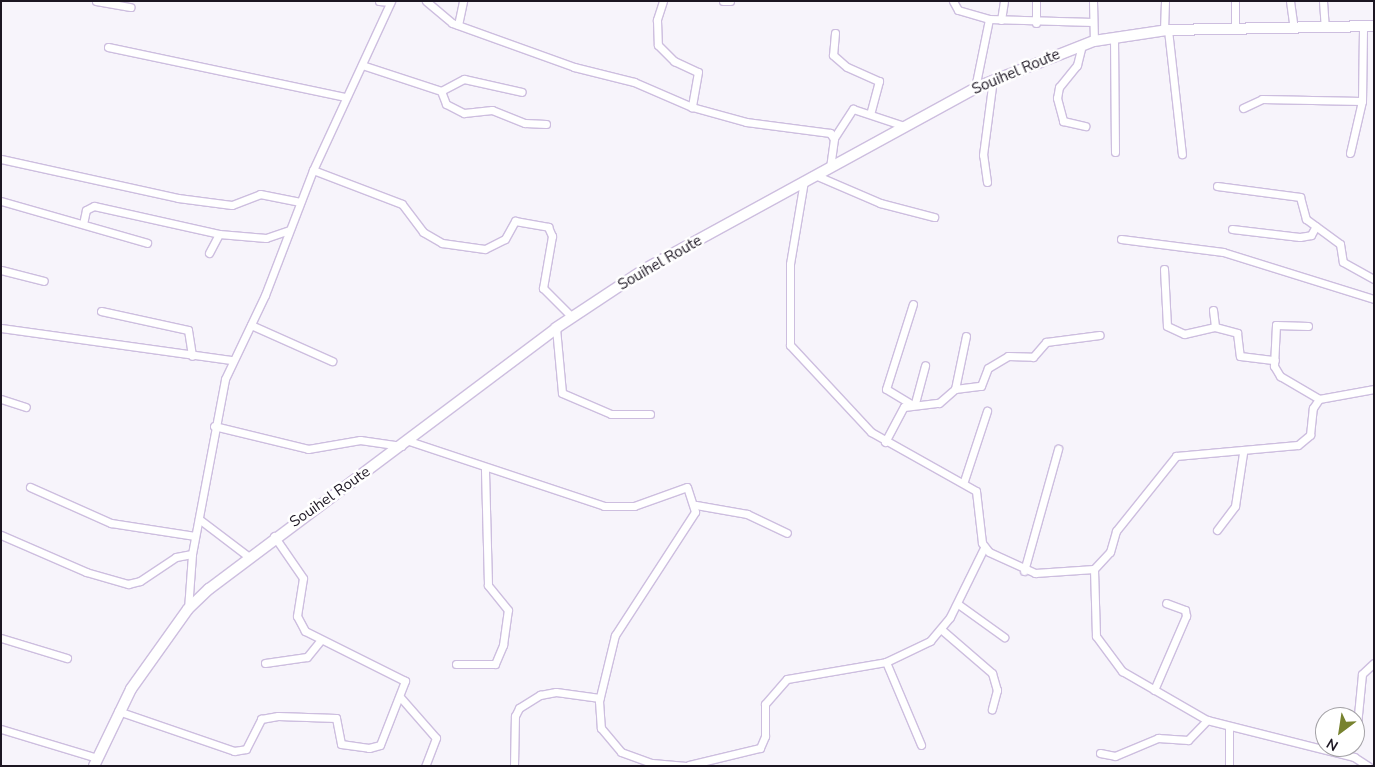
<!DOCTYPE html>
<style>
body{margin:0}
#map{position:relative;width:1375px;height:767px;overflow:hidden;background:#f7f4fb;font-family:"Nunito Sans",sans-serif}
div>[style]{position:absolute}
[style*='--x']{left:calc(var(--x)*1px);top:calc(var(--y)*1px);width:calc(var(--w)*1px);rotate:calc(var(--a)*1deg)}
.roads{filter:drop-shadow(1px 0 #cdbedf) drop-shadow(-1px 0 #cdbedf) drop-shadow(0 1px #cdbedf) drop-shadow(0 -1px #cdbedf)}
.street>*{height:7px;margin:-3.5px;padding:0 3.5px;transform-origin:3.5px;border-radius:3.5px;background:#fff}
.secondary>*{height:10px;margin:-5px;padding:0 5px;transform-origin:5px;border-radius:5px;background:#fff}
span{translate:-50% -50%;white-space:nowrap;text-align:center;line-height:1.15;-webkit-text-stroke:5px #fff;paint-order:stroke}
.street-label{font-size:15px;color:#1c1622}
.frame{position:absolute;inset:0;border:2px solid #1c1622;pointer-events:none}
.north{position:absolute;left:1315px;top:707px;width:50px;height:50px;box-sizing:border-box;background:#fff;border:1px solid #a4a2a7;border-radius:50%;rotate:211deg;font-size:14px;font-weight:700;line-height:20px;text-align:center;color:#1c1622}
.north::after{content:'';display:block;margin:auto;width:18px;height:22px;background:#77822f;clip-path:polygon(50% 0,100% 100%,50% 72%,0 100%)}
</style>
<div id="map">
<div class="roads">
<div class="street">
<i style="--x:96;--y:1;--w:35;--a:10"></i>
<i style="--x:379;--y:1;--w:11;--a:5"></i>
<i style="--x:426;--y:1;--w:34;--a:40"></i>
<i style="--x:452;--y:23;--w:130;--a:19.8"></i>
<i style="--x:574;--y:67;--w:62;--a:14"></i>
<i style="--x:634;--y:82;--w:63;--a:23.3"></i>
<i style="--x:692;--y:107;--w:56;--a:15.5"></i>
<i style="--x:746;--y:122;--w:85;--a:7.5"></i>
<i style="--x:830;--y:133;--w:7;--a:56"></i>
<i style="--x:834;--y:139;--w:28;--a:98"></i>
<i style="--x:663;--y:1;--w:20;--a:108"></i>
<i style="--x:657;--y:20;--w:25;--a:88"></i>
<i style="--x:658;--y:45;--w:23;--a:45"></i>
<i style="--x:674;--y:61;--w:26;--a:25"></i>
<i style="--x:698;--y:72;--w:36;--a:100"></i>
<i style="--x:723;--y:1;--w:7;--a:0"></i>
<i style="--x:953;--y:1;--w:10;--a:61"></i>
<i style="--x:958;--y:10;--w:32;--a:16"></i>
<i style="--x:989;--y:19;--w:104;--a:1.7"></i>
<i style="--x:1036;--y:1;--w:22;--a:90"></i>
<i style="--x:1093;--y:1;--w:40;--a:88.6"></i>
<i style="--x:1235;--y:1;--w:28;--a:90"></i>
<i style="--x:1290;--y:1;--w:27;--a:82"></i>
<i style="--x:1323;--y:1;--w:26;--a:86"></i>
<i style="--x:1001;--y:20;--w:19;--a:-81"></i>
<i style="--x:458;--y:25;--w:25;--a:-78"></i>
<i style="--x:1164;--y:30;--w:29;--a:-88"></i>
<i style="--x:1168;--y:30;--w:125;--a:83.6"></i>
<i style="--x:835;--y:33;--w:22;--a:95"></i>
<i style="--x:833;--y:55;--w:18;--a:41"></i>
<i style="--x:847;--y:67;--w:35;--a:24"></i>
<i style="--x:879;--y:81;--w:34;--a:105"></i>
<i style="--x:1114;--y:37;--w:115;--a:89.5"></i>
<i style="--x:1082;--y:45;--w:21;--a:104"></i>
<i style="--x:1077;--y:65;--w:28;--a:129"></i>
<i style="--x:1059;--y:87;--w:11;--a:100"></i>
<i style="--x:1057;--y:98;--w:24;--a:75"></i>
<i style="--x:1063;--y:121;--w:23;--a:13"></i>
<i style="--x:108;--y:47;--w:243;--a:11.9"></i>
<i style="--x:362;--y:65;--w:83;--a:18.2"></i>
<i style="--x:441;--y:91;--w:14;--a:69"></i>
<i style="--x:446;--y:104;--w:20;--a:27"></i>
<i style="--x:464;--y:113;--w:28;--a:-6"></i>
<i style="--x:492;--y:110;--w:35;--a:22"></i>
<i style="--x:525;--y:123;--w:21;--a:3"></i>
<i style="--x:975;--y:88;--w:70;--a:-78.5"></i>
<i style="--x:441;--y:91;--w:26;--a:-28"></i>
<i style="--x:464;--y:79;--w:59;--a:12.6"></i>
<i style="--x:1243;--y:108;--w:21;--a:-25"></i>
<i style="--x:1262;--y:99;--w:100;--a:1.1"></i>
<i style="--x:834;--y:138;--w:35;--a:-57"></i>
<i style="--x:853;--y:109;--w:54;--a:18.4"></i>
<i style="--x:1350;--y:153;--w:53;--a:-77"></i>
<i style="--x:1362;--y:101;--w:75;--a:-89.2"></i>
<i style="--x:1;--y:159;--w:181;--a:12.4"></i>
<i style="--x:178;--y:198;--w:54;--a:7.4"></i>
<i style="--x:232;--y:205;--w:30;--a:-21"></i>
<i style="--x:260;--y:194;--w:41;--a:11.3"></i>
<i style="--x:313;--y:170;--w:95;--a:20.9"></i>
<i style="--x:402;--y:204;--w:35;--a:53"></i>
<i style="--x:423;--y:232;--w:22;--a:30"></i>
<i style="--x:442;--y:243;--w:43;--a:7.9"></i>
<i style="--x:485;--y:249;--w:22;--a:-27"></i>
<i style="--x:505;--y:239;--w:21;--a:-61"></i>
<i style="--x:515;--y:221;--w:34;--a:10"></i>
<i style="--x:548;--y:227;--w:10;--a:66"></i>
<i style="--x:552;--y:236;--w:53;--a:99.8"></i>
<i style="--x:543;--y:288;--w:41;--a:45"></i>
<i style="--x:815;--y:175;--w:71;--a:23.3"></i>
<i style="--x:880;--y:203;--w:56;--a:14.5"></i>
<i style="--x:804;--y:181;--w:84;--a:99.6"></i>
<i style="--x:790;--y:264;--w:81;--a:90"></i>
<i style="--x:790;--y:345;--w:119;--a:47"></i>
<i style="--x:871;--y:432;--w:120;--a:29.3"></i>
<i style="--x:976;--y:491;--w:52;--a:83.4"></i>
<i style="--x:982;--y:543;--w:11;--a:52"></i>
<i style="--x:989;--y:552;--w:51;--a:24.5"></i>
<i style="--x:1035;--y:573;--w:59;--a:-3.9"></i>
<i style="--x:1094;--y:569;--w:67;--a:88.3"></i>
<i style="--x:1096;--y:636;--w:44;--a:53.4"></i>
<i style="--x:1122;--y:671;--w:98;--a:30"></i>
<i style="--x:1207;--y:720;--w:152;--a:14.1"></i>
<i style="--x:1354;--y:757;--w:17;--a:33"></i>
<i style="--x:987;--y:182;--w:27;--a:-98"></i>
<i style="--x:983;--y:155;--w:77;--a:-82.5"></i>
<i style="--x:1217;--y:186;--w:84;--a:7.5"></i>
<i style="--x:1300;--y:197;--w:23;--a:75"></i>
<i style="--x:1306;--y:219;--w:42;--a:36.3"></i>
<i style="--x:1340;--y:244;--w:18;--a:81"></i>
<i style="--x:1343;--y:262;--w:35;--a:29"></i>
<i style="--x:1;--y:201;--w:152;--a:16"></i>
<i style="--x:83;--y:224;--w:14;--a:-78"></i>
<i style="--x:86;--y:210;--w:9;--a:-27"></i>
<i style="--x:94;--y:206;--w:128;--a:12.6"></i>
<i style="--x:1232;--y:229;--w:68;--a:6.7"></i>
<i style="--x:1300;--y:237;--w:11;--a:-10"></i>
<i style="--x:1311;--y:235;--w:10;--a:-61"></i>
<i style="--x:1121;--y:239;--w:103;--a:7.3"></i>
<i style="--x:1223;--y:252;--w:158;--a:17.3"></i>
<i style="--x:209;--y:253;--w:21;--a:-62"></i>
<i style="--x:219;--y:234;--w:47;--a:4.9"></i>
<i style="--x:266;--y:238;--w:24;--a:-19"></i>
<i style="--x:1164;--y:269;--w:57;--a:87"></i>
<i style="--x:1167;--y:326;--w:19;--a:25"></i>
<i style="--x:1184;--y:334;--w:32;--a:-13"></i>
<i style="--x:1;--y:270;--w:44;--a:14.3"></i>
<i style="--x:1213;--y:310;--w:17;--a:83"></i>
<i style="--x:1215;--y:327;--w:23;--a:15"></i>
<i style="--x:1237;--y:333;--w:23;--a:83"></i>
<i style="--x:1240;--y:356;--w:35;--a:7"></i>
<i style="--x:101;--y:311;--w:89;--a:12.3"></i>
<i style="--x:188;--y:330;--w:26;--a:81"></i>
<i style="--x:251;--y:325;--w:89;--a:24"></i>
<i style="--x:1308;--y:326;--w:32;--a:-178"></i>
<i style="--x:1276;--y:325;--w:41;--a:92.8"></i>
<i style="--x:1274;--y:366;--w:12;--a:59"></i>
<i style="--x:1280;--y:376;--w:45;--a:30.5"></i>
<i style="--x:1;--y:328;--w:234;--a:7.9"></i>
<i style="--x:556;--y:328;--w:65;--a:84.7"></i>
<i style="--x:562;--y:393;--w:53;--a:23.2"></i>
<i style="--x:611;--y:414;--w:39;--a:0"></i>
<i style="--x:955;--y:389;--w:54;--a:-78.3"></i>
<i style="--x:1;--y:399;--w:26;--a:18"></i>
<i style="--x:915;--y:403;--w:39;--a:-75"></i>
<i style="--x:911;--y:404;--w:29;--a:-149"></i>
<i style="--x:886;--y:389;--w:89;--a:-72.4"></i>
<i style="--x:214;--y:426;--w:97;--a:13.7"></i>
<i style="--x:308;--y:449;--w:53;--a:-9.8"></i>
<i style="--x:360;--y:440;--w:42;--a:8.1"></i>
<i style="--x:409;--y:441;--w:206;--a:18.4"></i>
<i style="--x:604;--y:506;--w:30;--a:0"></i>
<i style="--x:634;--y:506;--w:56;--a:-19.7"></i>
<i style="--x:687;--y:487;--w:26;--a:72"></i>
<i style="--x:695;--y:512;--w:147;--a:123"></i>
<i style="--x:615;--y:635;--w:68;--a:103.6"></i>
<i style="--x:599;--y:701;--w:27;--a:86"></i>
<i style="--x:601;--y:728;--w:31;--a:50"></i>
<i style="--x:621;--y:752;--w:33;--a:20"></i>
<i style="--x:652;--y:763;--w:37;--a:5"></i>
<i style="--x:885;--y:442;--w:40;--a:-62"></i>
<i style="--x:904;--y:407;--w:35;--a:-7"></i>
<i style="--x:939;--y:403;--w:21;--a:-41"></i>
<i style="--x:955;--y:389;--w:26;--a:-7"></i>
<i style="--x:981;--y:386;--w:19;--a:-69"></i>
<i style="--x:988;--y:368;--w:23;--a:-31"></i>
<i style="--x:1008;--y:356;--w:25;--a:2"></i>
<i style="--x:1033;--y:357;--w:20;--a:-49"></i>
<i style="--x:1046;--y:342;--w:54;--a:-7.4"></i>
<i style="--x:964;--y:481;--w:74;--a:-71.8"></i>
<i style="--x:30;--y:487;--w:89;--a:24"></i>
<i style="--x:111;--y:523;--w:85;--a:8.8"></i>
<i style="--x:696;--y:505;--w:52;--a:10"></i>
<i style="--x:747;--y:514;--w:44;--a:25.4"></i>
<i style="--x:199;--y:519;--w:63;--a:37.2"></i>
<i style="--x:1217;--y:530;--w:30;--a:-53"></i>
<i style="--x:1235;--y:506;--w:54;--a:-81.4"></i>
<i style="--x:1;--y:535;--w:93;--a:23.5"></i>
<i style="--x:86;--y:572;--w:44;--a:15.9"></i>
<i style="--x:128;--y:584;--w:12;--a:-14"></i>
<i style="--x:140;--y:581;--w:43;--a:-33.7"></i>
<i style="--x:176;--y:557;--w:16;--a:-11"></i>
<i style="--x:1094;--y:569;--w:23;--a:-47"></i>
<i style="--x:1110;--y:552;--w:22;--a:-74"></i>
<i style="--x:1116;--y:531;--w:96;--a:-51.3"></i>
<i style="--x:1176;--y:456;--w:122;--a:-5.2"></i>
<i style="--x:1298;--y:445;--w:16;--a:-40"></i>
<i style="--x:1310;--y:435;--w:27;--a:-84"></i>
<i style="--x:1313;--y:408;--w:11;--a:-56"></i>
<i style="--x:1319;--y:399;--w:56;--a:-10.3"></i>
<i style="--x:1024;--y:571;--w:127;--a:-74.4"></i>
<i style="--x:958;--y:604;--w:57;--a:35.7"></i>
<i style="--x:188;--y:609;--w:55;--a:-85.8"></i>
<i style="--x:192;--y:554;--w:178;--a:-79.3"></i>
<i style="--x:225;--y:379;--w:93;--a:-64.5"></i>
<i style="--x:265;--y:295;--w:134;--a:-69"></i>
<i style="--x:313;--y:170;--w:186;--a:-65.2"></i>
<i style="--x:942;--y:630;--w:66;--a:40.7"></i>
<i style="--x:992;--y:673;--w:18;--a:74"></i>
<i style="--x:997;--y:690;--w:20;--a:105"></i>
<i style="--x:1;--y:638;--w:69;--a:16.9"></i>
<i style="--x:886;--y:662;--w:90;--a:67.1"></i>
<i style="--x:265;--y:663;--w:42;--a:-8.1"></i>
<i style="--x:307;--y:657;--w:21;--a:-51"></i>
<i style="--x:456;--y:664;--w:39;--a:0"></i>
<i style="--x:495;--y:664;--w:21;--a:-67"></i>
<i style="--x:503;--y:645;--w:35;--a:-82"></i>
<i style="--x:508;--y:610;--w:32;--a:-129"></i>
<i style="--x:488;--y:585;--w:117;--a:-91.5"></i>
<i style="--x:1154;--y:690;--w:81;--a:-66.6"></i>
<i style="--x:1186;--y:616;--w:6;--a:-99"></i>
<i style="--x:1185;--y:610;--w:20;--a:-160"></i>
<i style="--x:401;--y:698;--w:53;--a:48.8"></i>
<i style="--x:436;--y:738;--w:30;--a:111"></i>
<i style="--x:118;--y:711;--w:123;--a:19"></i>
<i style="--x:234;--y:751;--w:12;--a:-9"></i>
<i style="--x:246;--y:749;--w:34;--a:-63"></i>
<i style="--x:261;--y:719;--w:17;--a:-10"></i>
<i style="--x:278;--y:716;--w:58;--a:2"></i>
<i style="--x:336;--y:718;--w:26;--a:79"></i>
<i style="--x:341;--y:744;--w:28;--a:8"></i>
<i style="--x:369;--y:748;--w:11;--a:-15"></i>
<i style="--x:380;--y:745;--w:69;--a:-68.7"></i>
<i style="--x:405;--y:681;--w:112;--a:-153.4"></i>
<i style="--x:305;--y:631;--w:17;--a:-118"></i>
<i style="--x:297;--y:616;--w:38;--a:-81"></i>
<i style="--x:303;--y:578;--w:51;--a:-124.6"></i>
<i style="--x:1357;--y:725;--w:51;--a:-84.4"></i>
<i style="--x:1362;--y:674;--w:16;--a:-43"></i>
<i style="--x:1229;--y:727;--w:39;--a:90"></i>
<i style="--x:1;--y:729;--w:100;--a:16.8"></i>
<i style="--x:1100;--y:753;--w:15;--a:11"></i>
<i style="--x:1115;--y:756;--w:47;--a:-22.7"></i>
<i style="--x:1158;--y:738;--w:30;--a:4"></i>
<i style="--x:1188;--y:740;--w:28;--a:-46"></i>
<i style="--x:689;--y:765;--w:73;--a:-13.5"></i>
<i style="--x:760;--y:748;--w:13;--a:-67"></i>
<i style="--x:765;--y:736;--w:32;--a:-90"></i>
<i style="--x:765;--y:704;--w:33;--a:-49"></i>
<i style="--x:787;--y:679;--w:100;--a:-9.7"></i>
<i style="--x:886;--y:662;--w:49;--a:-25.5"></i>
<i style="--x:930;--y:641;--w:31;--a:-50"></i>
<i style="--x:950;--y:617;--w:77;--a:-63.8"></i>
<i style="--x:514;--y:766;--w:50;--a:-88.9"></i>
<i style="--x:515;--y:716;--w:9;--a:-63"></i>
<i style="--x:519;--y:708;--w:25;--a:-32"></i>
<i style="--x:540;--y:695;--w:16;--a:-11"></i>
<i style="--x:556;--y:692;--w:44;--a:7.8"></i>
</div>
<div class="secondary">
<i style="--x:94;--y:766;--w:85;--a:-64.3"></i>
<i style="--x:131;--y:689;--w:98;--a:-54.5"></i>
<i style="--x:188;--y:609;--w:29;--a:-44"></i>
<i style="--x:209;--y:589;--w:434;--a:-36.9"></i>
<i style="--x:556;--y:328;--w:107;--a:-33.5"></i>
<i style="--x:645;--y:269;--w:376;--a:-28.7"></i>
<i style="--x:975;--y:88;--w:128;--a:-21.6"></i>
<i style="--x:1094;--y:41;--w:75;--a:-8.5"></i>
<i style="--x:1168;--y:30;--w:206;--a:-1.1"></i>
</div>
</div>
<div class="street-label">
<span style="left:1016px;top:72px;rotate:-23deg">Souihel Route</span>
<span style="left:660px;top:263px;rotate:-30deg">Souihel Route</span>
<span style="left:330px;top:497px;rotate:-35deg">Souihel Route</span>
</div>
<div class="frame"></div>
<div class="north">N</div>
</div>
